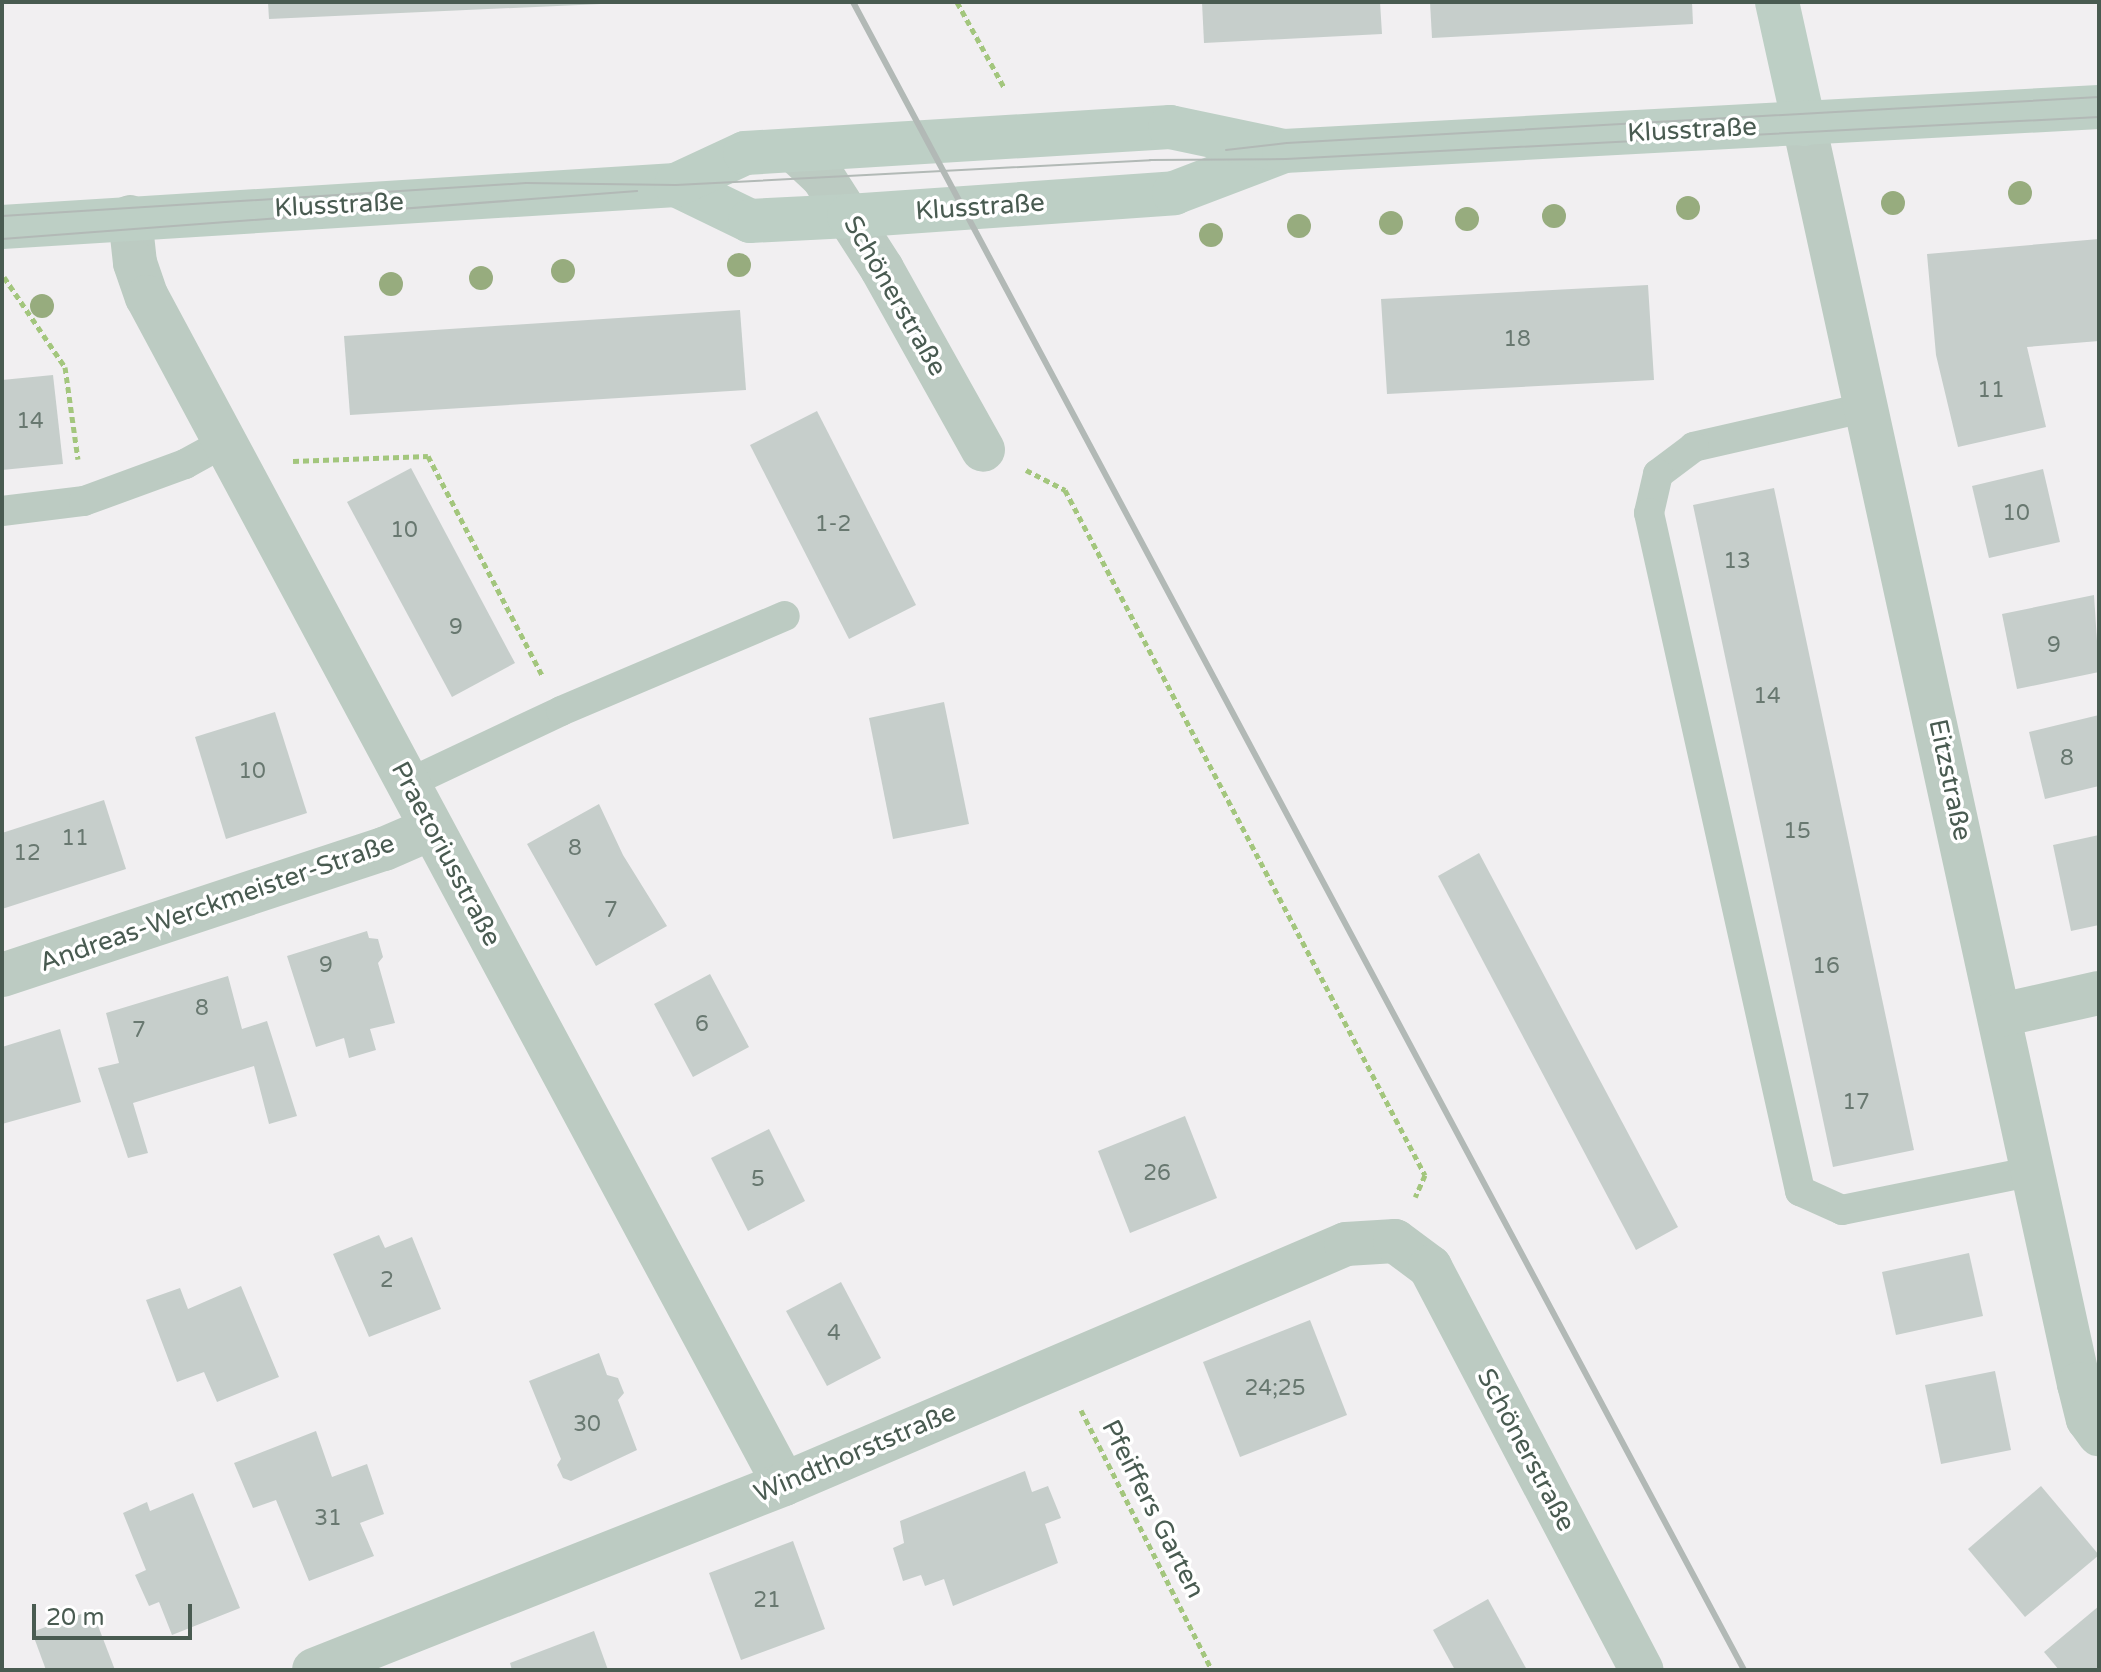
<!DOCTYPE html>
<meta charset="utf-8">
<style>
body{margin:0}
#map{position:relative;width:2101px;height:1672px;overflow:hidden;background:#f1eff1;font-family:"Varela Round",sans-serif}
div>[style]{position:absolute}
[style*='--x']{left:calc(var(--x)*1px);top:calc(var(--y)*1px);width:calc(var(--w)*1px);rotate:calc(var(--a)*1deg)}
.building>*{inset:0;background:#c6cecb}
.path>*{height:5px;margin-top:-2.5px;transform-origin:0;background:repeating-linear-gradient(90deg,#a3c67d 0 6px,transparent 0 10px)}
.lane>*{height:30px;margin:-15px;padding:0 15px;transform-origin:15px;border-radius:15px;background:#bccbc2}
.street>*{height:44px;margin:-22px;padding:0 22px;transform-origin:22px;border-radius:22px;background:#bccbc2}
.secondary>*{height:44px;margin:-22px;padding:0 22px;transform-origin:22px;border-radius:22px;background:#bdcfc5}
.tram>*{height:2px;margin:-1px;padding:0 1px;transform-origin:1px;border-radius:1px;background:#b2b9b6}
.rail>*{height:6px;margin:-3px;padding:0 3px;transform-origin:3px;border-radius:3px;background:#b2b9b6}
.trees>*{width:24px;height:24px;margin:-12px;border-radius:50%;background:#97ac7e}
span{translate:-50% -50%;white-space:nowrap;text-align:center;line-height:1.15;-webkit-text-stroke:7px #fff;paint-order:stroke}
.number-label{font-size:22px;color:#687870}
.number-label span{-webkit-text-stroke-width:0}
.street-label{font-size:26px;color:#495b51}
.frame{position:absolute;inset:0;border:4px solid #495b51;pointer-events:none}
.scale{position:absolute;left:32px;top:1604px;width:160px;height:36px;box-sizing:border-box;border:4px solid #495b51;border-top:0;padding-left:10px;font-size:24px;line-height:28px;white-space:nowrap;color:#495b51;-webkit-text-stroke:6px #fff;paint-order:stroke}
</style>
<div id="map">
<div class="building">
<i style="clip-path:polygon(268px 2px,601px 2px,601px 4px,269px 19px)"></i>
<i style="clip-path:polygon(1202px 2px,1380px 2px,1382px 34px,1204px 43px)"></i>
<i style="clip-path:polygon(1430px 2px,1692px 2px,1693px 24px,1432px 38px)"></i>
<i style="clip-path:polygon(2099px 239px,2099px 341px,2027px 347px,2046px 427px,1958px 447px,1936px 355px,1927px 254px)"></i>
<i style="clip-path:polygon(1648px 285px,1654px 380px,1387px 394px,1381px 299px)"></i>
<i style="clip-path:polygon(740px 310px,746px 390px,350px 415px,344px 336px)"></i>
<i style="clip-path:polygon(53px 375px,63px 464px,2px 470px,2px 380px)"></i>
<i style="clip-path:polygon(817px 411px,916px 605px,849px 639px,750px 445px)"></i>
<i style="clip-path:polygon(411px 468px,515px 663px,452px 697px,347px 502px)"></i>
<i style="clip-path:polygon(2043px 469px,2060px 542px,1989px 558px,1972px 486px)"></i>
<i style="clip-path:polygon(1774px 488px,1914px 1150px,1833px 1167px,1693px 505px)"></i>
<i style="clip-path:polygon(2094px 595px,2099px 672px,2017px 689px,2002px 614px)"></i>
<i style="clip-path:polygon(944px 702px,969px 824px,893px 839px,869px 718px)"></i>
<i style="clip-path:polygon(275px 712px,307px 813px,226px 839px,195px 737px)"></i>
<i style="clip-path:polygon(2099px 715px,2099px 786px,2045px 799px,2029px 732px)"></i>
<i style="clip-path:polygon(104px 800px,126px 869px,2px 909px,2px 833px)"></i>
<i style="clip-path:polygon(599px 804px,623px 855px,667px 926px,596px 966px,527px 844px)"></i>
<i style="clip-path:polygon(2099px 835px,2099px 925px,2071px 931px,2053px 845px)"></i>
<i style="clip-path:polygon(1479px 853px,1678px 1227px,1636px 1250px,1438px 876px)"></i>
<i style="clip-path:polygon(367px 931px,369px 938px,378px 939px,383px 957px,378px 963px,395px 1023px,370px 1029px,376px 1050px,349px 1058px,344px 1038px,316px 1047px,287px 956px)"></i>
<i style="clip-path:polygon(710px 974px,749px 1047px,693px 1077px,654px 1004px)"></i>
<i style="clip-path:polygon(228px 976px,242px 1029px,267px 1021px,297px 1116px,269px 1124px,254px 1066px,133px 1103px,148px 1153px,128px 1158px,98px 1068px,119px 1063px,106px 1013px)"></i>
<i style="clip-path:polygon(60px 1029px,81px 1102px,2px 1124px,2px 1047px)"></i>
<i style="clip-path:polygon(1185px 1116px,1217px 1198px,1130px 1233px,1098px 1151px)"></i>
<i style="clip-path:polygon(769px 1129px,805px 1201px,748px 1231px,711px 1158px)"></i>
<i style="clip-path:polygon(379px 1235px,385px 1248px,412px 1237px,441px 1309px,369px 1337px,333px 1254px)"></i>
<i style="clip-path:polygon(1969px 1253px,1983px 1316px,1896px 1335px,1882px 1272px)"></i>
<i style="clip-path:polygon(841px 1282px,881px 1358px,827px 1386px,786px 1311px)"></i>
<i style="clip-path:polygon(241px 1286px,279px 1377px,217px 1402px,204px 1372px,177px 1382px,146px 1300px,180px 1288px,188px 1309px)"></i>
<i style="clip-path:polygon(1310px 1320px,1347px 1415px,1240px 1457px,1203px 1362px)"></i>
<i style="clip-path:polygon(599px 1353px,607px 1375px,618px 1378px,624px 1393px,618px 1400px,637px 1450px,571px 1481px,563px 1478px,557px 1465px,561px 1459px,529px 1381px)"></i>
<i style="clip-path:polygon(1995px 1371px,2011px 1450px,1941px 1464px,1925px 1385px)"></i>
<i style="clip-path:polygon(316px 1431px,332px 1477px,367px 1464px,384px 1514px,360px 1523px,374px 1556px,309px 1581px,276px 1500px,253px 1508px,234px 1463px)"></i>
<i style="clip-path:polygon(1025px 1471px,1032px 1492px,1048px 1486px,1061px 1518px,1045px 1524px,1058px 1563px,953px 1606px,944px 1579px,925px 1586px,921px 1575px,903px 1581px,893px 1548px,904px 1543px,900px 1521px)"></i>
<i style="clip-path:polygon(2041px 1486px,2099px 1555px,2025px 1617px,1968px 1549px)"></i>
<i style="clip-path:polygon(193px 1493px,240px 1608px,172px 1635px,159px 1602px,149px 1606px,135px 1575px,146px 1570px,123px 1513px,147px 1502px,150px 1511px)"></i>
<i style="clip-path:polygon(793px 1541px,825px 1629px,741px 1660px,709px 1573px)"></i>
<i style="clip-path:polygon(1488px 1599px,1527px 1670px,1455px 1670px,1433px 1630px)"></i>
<i style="clip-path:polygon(2099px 1606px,2099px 1670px,2059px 1670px,2044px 1652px)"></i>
<i style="clip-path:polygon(92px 1610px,115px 1670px,46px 1670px,32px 1632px)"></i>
<i style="clip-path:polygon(594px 1631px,608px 1670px,512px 1670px,510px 1663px)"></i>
</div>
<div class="path">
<i style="--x:957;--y:2;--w:97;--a:61.1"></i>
<i style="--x:4;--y:277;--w:109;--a:55.9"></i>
<i style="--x:65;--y:367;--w:93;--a:82"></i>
<i style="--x:293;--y:461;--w:135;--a:-2.1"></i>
<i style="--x:428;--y:456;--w:247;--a:62.5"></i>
<i style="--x:1026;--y:470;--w:44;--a:27.1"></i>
<i style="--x:1065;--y:490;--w:774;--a:62.28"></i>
<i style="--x:1425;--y:1175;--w:24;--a:114"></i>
<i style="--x:1081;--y:1410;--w:291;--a:63.3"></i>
</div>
<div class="lane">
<i style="--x:1868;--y:407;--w:179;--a:167.1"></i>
<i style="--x:1694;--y:447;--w:45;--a:143.1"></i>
<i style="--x:1658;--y:474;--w:40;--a:103"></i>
<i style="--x:1649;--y:513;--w:695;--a:77.44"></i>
<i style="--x:1800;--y:1191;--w:46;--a:24.3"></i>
<i style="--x:1842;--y:1210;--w:196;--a:-11.5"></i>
<i style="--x:2;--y:511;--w:83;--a:-7"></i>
<i style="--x:84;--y:501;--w:108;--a:-20.1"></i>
<i style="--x:185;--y:464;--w:48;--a:-28.7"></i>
<i style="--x:409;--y:783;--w:168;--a:-25.3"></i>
<i style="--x:561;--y:711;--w:243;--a:-23"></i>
</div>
<div class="street">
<i style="--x:1804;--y:124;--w:1290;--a:77.69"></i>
<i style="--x:2079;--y:1384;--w:36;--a:76"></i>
<i style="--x:2088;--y:1419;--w:19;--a:54"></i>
<i style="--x:795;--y:151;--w:38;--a:43"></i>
<i style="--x:823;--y:177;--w:109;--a:57.3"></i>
<i style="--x:882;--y:269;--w:207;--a:60.8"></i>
<i style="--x:130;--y:217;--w:46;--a:83.8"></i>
<i style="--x:135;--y:263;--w:36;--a:71"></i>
<i style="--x:147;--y:297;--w:1347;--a:61.78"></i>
<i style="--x:2;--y:975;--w:402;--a:-18.3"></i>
<i style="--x:384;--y:849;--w:50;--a:-23.5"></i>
<i style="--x:2001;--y:1015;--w:100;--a:-12.7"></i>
<i style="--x:314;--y:1670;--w:505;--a:-21.59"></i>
<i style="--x:784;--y:1484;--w:611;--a:-23.12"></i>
<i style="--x:1346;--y:1244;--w:49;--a:-3.5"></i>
<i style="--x:1395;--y:1241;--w:44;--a:36.6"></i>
<i style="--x:1430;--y:1267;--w:455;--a:62.3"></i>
</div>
<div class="secondary">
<i style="--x:1777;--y:2;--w:125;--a:77.5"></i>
<i style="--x:676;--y:185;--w:82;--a:25.9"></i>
<i style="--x:750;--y:221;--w:99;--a:-2.9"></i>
<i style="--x:849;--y:216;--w:326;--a:-4"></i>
<i style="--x:1174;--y:193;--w:118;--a:-20.9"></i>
<i style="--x:2;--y:227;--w:675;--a:-3.57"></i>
<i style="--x:676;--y:185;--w:76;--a:-24.9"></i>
<i style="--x:745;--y:153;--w:426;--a:-3.5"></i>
<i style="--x:1170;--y:127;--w:116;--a:11.9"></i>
<i style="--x:1284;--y:151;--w:816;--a:-3.09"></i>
</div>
<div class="tram">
<i style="--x:1226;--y:150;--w:61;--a:-6.5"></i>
<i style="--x:1287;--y:143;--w:813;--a:-3.24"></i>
<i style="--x:2;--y:216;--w:525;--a:-3.6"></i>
<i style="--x:526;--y:183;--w:150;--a:0.8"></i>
<i style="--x:676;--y:185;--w:475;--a:-3"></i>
<i style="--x:1150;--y:160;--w:136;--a:-0.4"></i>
<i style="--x:1286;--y:159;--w:814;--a:-2.96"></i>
<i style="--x:2;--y:239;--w:637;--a:-4.32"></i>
</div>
<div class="rail">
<i style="--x:853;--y:2;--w:1891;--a:61.89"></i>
</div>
<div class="trees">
<i style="left:2020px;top:193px"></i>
<i style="left:1893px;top:203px"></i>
<i style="left:1688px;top:208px"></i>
<i style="left:1554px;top:216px"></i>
<i style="left:1467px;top:219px"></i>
<i style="left:1391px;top:223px"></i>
<i style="left:1299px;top:226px"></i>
<i style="left:1211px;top:235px"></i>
<i style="left:739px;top:265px"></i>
<i style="left:563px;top:271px"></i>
<i style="left:481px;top:278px"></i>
<i style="left:391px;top:284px"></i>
<i style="left:42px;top:306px"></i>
</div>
<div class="number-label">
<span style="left:1517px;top:340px">18</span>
<span style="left:1991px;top:391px">11</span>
<span style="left:30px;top:422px">14</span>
<span style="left:2016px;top:514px">10</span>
<span style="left:833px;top:525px">1-2</span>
<span style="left:404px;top:531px">10</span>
<span style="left:1737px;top:562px">13</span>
<span style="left:456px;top:628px">9</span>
<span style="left:2054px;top:646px">9</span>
<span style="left:1767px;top:697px">14</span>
<span style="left:2067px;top:759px">8</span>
<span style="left:252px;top:772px">10</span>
<span style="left:1797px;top:832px">15</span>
<span style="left:75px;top:839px">11</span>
<span style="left:575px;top:849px">8</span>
<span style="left:27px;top:854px">12</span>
<span style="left:611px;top:911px">7</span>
<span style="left:326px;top:966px">9</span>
<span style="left:1826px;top:967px">16</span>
<span style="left:202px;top:1009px">8</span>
<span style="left:702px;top:1025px">6</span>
<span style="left:139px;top:1031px">7</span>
<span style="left:1856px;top:1103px">17</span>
<span style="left:1157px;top:1174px">26</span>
<span style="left:758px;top:1180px">5</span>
<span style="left:387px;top:1281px">2</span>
<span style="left:834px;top:1334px">4</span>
<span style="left:1275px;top:1389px">24;25</span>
<span style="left:587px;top:1425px">30</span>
<span style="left:328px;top:1519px">31</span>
<span style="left:767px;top:1601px">21</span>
</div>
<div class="street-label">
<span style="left:1692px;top:130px;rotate:-3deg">Klusstraße</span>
<span style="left:339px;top:205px;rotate:-3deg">Klusstraße</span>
<span style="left:980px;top:207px;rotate:-4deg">Klusstraße</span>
<span style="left:895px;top:296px;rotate:60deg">Schönerstraße</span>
<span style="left:1950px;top:780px;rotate:78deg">Eitzstraße</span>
<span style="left:446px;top:854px;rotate:62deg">Praetoriusstraße</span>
<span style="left:217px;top:903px;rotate:-19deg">Andreas-Werckmeister-Straße</span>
<span style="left:1526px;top:1450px;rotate:62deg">Schönerstraße</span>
<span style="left:855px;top:1453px;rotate:-23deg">Windthorststraße</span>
<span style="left:1153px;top:1509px;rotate:63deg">Pfeiffers Garten</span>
</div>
<div class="frame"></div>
<div class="scale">20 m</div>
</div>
